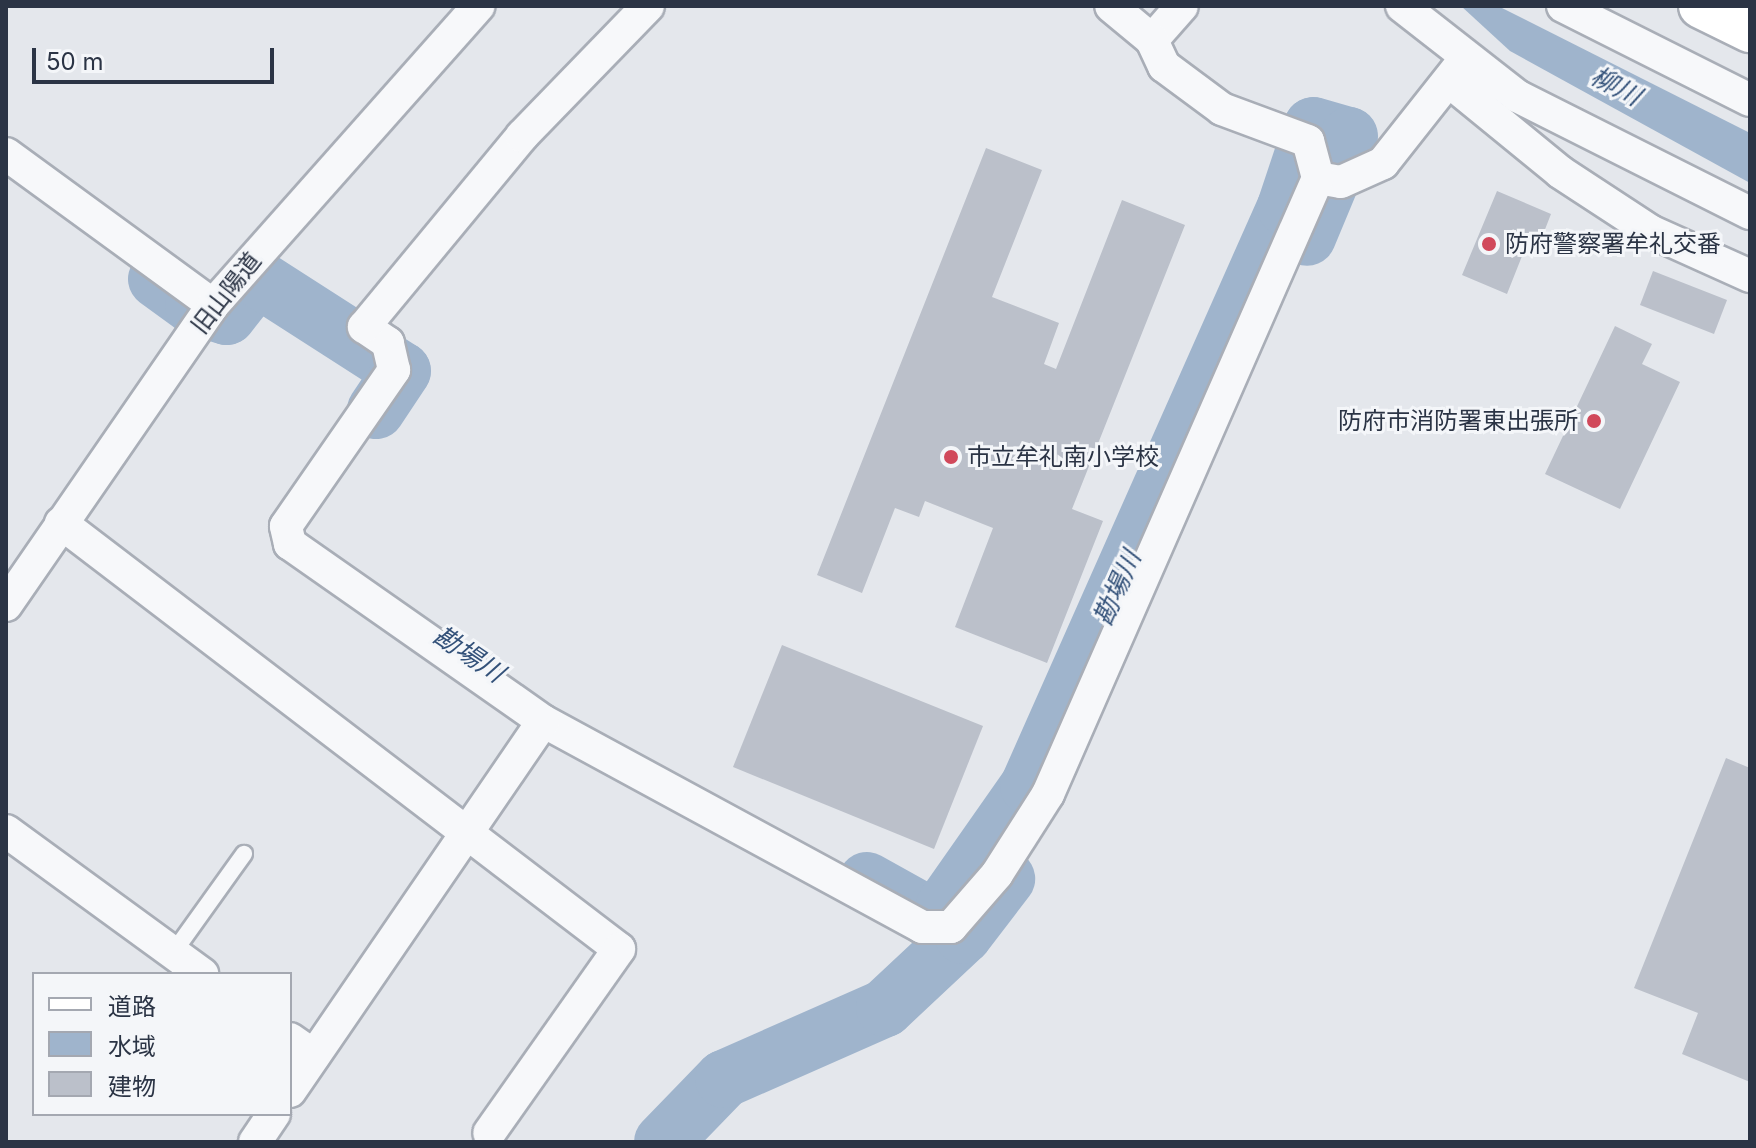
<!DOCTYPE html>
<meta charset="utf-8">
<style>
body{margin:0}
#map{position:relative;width:1756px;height:1148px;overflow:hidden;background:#e4e7ec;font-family:Inter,"Noto Sans JP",sans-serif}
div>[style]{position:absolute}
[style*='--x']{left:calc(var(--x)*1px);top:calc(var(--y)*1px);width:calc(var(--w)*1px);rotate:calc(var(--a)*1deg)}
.water>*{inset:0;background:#9fb4cc}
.river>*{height:58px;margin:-29px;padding:0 29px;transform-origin:29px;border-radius:29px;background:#9fb4cc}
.building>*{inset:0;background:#bbc0ca}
.roads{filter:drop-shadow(2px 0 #a9aeb7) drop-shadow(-2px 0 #a9aeb7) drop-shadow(0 2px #a9aeb7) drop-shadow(0 -2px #a9aeb7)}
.service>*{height:16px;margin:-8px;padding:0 8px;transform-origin:8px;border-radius:8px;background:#f7f8fa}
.minor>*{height:32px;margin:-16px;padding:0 16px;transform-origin:16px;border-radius:16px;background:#f7f8fa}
.primary>*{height:44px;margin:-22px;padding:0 22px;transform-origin:22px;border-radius:22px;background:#fff}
.dots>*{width:22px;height:22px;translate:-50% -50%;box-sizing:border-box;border:4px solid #f4f6f9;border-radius:50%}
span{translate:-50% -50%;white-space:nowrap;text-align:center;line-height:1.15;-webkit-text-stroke:6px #f4f6f9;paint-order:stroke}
.poi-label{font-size:24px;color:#2b3445}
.left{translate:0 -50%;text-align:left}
.right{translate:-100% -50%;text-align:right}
.street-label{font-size:24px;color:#2b3445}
.water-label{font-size:26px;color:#34527a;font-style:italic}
.frame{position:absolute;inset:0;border:8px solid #2b3445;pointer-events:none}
.legend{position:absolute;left:32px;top:972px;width:260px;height:144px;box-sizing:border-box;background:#f4f6f9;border:2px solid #a4a8b1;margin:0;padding:10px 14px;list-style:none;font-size:24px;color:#2b3445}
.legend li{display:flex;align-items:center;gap:16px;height:40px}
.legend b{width:40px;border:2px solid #a4a8b1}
.scale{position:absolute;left:32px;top:48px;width:242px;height:36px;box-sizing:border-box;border:4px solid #2b3445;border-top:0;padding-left:10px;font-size:24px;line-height:28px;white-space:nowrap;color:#2b3445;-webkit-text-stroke:6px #f4f6f9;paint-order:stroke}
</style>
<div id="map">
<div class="water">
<i style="clip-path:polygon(1461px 6px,1498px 6px,1750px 133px,1750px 183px,1510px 51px)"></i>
</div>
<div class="river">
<i style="--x:157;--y:279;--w:46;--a:36.1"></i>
<i style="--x:194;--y:306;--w:34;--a:17"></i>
<i style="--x:227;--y:316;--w:48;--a:-51.7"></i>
<i style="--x:257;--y:278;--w:172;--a:32.7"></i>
<i style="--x:402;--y:371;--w:47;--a:123.7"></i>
<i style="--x:867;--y:881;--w:72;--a:29.1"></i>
<i style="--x:930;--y:916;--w:18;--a:-34"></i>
<i style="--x:945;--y:906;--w:146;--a:-55"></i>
<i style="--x:1029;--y:786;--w:633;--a:-66.07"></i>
<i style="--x:1286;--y:207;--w:85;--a:-71.6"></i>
<i style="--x:1313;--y:126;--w:37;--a:16"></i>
<i style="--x:1349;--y:136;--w:109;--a:112.6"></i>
<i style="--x:663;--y:1142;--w:88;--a:-45.9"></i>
<i style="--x:724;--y:1079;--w:176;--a:-23.8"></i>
<i style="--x:885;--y:1008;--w:107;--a:-43.1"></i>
<i style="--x:963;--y:935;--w:71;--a:-52.5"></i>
</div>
<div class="building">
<i style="clip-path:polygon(986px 148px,1042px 170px,992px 297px,1059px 323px,1044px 364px,1056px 369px,1122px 200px,1185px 225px,1072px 509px,1103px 521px,1047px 663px,955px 627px,993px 528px,925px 501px,919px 517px,895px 508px,862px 593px,817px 575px)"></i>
<i style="clip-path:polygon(1497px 191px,1551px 214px,1537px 250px,1526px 246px,1507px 294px,1462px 275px)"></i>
<i style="clip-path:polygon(1653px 271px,1727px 300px,1714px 334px,1640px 305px)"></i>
<i style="clip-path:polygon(1615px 326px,1652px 344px,1642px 364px,1680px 382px,1620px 509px,1545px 474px)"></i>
<i style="clip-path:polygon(782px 645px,983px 726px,934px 849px,733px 767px)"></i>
<i style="clip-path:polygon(1726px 758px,1750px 768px,1750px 1082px,1682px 1054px,1698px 1013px,1634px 988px)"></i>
</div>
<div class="roads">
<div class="service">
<i style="--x:173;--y:953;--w:122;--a:-54.4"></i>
</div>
<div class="minor">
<i style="--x:1402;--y:6;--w:146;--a:38"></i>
<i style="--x:1517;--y:96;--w:261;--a:26.7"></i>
<i style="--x:1563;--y:6;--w:209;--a:26.7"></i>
<i style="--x:1152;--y:40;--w:45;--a:-48.6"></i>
<i style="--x:1449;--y:81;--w:144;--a:39.3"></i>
<i style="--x:1560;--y:172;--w:108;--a:33.2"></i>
<i style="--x:1650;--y:231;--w:110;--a:24.2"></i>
<i style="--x:6;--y:154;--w:256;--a:36.1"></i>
<i style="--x:1318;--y:178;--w:23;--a:10"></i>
<i style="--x:1341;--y:182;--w:46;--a:-24.3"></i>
<i style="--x:1383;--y:163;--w:127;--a:-51.7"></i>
<i style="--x:61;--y:523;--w:702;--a:37.36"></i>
<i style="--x:619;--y:949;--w:225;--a:125.2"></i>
<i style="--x:6;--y:605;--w:364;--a:-55.4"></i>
<i style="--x:213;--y:305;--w:400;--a:-48.4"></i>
<i style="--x:543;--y:721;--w:431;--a:28.5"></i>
<i style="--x:922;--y:927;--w:29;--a:0"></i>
<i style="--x:951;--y:927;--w:70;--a:-49"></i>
<i style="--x:997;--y:874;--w:95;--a:-57.5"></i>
<i style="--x:1048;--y:794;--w:673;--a:-66.33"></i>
<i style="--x:1318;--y:178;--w:38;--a:-105"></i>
<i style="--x:1308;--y:141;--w:92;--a:-159.6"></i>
<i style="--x:1222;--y:109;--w:72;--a:-143.4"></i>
<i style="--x:1164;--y:66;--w:29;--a:-115"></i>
<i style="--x:1152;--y:40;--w:53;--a:-140.3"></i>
<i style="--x:6;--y:831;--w:243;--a:36.1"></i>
<i style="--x:290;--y:1039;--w:29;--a:35"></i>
<i style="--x:290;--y:1091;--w:448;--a:-55.6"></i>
<i style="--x:543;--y:721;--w:309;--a:-145"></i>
<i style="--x:290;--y:544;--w:18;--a:-103"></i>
<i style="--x:286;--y:526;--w:190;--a:-55.3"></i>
<i style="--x:394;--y:370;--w:28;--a:-103"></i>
<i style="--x:388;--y:343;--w:29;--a:-146"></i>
<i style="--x:364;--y:327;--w:248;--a:-50.4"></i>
<i style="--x:522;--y:136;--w:181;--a:-45.9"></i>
<i style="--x:255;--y:1142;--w:34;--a:-56"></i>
</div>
<div class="primary">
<i style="--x:1701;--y:6;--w:55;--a:26.1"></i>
</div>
</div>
<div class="dots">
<i style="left:1489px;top:244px;background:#d1495b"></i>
<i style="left:1594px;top:421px;background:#d1495b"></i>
<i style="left:951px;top:457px;background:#d1495b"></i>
</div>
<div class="poi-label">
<span class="left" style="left:1505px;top:244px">防府警察署牟礼交番</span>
<span class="right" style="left:1578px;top:421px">防府市消防署東出張所</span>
<span class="left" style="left:967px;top:457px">市立牟礼南小学校</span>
</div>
<div class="street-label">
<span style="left:226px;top:293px;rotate:-52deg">旧山陽道</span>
</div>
<div class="water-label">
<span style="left:1616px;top:86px;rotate:28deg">柳川</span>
<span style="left:1117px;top:588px;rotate:-66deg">勘場川</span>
<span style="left:469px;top:654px;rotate:34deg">勘場川</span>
</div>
<div class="frame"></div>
<ul class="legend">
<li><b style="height:10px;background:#fff"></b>道路</li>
<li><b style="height:22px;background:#9fb4cc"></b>水域</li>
<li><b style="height:22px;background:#bbc0ca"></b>建物</li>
</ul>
<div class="scale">50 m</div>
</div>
